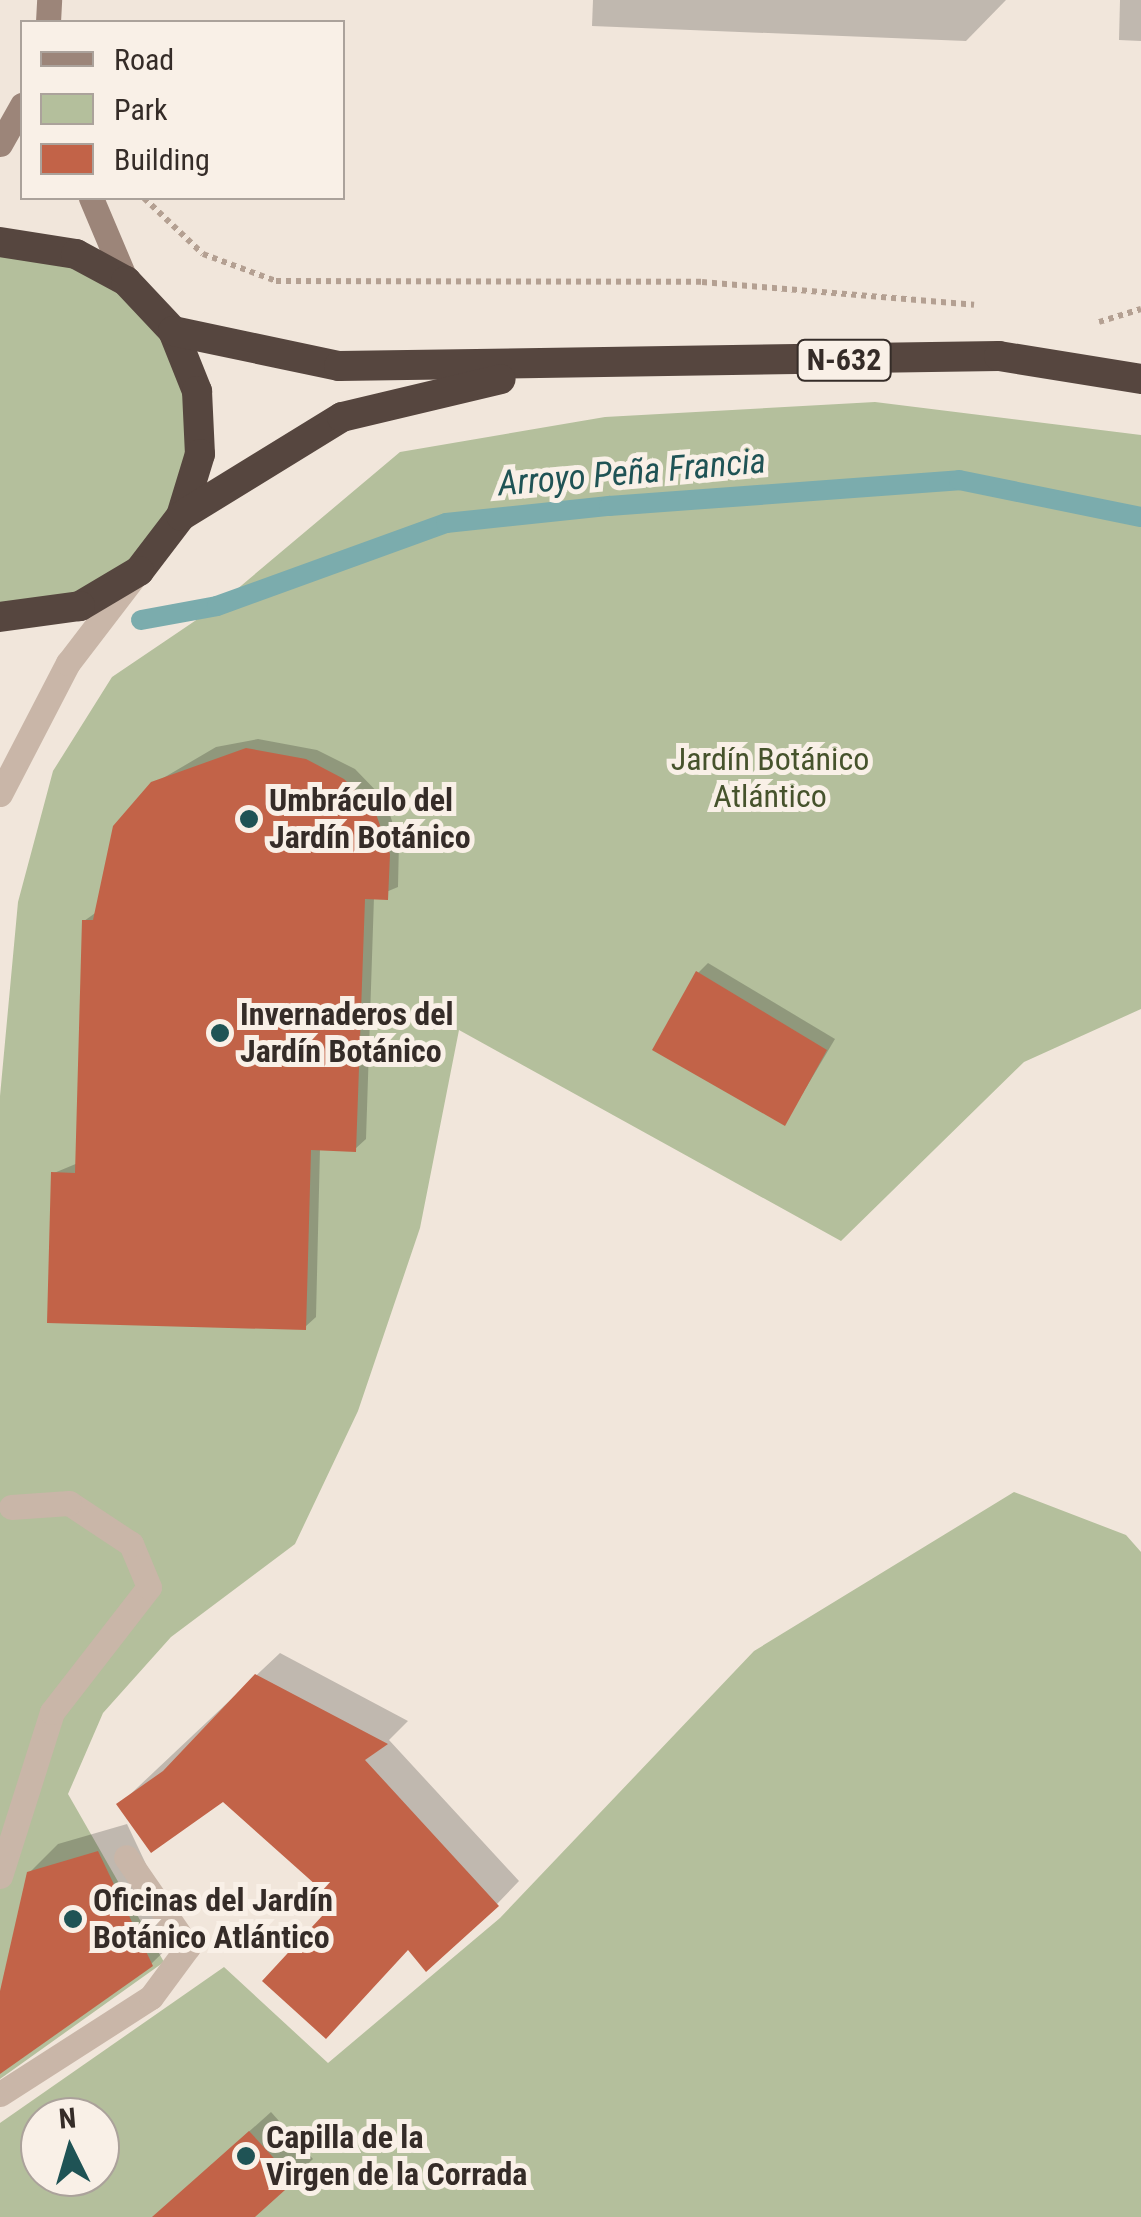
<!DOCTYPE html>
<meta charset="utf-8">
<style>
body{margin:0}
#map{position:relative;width:1141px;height:2217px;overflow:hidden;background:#f1e6db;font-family:"Roboto Condensed",sans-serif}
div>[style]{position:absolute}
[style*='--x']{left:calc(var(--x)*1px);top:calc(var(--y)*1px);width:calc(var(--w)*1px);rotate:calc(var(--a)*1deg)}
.green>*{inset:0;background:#b4bf9c}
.shadow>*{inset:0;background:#0003}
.stream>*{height:20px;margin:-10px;padding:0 10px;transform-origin:10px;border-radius:10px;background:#7bacad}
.building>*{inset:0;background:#c26348}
.path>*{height:6px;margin-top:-3px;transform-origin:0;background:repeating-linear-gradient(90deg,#b4a092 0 5px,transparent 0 10px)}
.lane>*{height:25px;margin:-12.5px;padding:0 12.5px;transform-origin:12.5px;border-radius:12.5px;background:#c9b6a8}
.street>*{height:25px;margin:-12.5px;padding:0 12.5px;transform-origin:12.5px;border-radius:12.5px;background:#c9b6a8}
.secondary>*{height:25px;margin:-12.5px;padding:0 12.5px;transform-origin:12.5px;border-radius:12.5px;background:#9c8579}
.highway>*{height:30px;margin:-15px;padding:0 15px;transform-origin:15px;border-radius:15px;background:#56463f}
.dots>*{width:28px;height:28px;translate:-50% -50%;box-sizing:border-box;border:5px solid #f9f0e7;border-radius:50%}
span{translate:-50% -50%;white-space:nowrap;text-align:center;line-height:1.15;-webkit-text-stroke:10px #f9f0e7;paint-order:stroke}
.shield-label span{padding:2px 8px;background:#f9f0e7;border:2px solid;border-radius:8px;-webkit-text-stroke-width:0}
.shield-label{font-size:30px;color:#352c28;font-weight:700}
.park-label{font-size:32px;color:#46532c}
.poi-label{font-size:32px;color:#352c28;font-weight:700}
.left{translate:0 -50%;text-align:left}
.water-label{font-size:35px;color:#1f5355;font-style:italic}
.legend{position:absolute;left:20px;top:20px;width:325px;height:180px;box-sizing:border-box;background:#f9f0e7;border:2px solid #aba29b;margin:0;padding:12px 18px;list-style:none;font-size:30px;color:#352c28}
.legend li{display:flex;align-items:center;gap:20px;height:50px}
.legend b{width:50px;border:2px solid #aba29b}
.north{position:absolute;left:20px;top:2097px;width:100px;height:100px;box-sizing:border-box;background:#f9f0e7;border:2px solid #aba29b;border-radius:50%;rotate:355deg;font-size:28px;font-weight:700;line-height:40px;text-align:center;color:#352c28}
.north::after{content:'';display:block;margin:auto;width:35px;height:45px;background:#1f5355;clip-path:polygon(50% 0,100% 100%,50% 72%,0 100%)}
</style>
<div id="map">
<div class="green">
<i style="clip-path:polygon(0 242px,76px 254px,173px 331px,200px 454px,139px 571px,0 617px)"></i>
<i style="clip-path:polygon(875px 402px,1141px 435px,1141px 1009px,1024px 1062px,841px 1241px,459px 1030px,420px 1228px,358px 1411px,295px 1544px,171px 1637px,103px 1713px,68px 1794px,164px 1962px,0 2079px,0 1096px,18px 902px,53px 771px,112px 677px,217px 606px,400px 452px,605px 417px)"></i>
<i style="clip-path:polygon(evenodd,1014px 1492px,1126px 1535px,1141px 1552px,1141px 2217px,0 2217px,0 2123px,224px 1967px,328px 2063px,500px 1918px,754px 1651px,1014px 1492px,40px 2117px,100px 2117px,100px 2177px,40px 2177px,40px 2117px)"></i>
</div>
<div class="shadow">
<i style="clip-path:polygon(593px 0,1006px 0,966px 41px,592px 26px)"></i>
<i style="clip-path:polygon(1120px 0,1141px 0,1141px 41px,1119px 40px)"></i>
<i style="clip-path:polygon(258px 739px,317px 750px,355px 769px,385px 800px,399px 842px,398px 887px,374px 897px,366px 1139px,355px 1149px,320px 1148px,316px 1317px,305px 1327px,54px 1173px,78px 1163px,84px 921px,98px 911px,153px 784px,216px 747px)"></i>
<i style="clip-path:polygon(708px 963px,835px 1039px,785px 1123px,698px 973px)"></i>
<i style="clip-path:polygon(280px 1653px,408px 1721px,389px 1740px,519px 1881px,497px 1904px,409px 1948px,339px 1902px,224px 1799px,120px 1804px)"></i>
<i style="clip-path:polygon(127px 1824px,180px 1936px,151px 1964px,0 2039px,29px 1873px,58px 1844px)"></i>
<i style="clip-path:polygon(271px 2112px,313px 2159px,251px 2217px,153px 2217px)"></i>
</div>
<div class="stream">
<i style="--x:141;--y:620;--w:77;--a:-10.4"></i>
<i style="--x:217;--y:606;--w:244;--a:-19.9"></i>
<i style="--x:446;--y:523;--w:164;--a:-6"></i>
<i style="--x:609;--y:506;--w:351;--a:-4.2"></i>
<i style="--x:959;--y:480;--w:186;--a:11.5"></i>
</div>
<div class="building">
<i style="clip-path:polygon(246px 748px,306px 759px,344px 779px,375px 811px,390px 854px,388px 900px,365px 899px,356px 1152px,311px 1150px,306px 1330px,47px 1323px,51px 1172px,75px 1173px,82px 920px,93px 920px,113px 826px,151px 782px)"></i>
<i style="clip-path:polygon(696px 971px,827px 1050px,785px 1126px,652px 1050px)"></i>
<i style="clip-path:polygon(255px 1674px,388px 1744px,365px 1760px,499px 1906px,426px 1972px,408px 1950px,326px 2039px,262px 1981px,335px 1902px,223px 1802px,151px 1853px,116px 1804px,163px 1771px)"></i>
<i style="clip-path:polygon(98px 1851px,153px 1966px,0 2074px,0 1991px,27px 1872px)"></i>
<i style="clip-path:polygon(249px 2131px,295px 2181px,255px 2217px,152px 2217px)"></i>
</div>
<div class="path">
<i style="--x:144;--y:198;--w:81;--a:43.5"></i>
<i style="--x:203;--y:254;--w:78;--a:20.3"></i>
<i style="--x:276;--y:281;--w:426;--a:0.1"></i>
<i style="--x:702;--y:282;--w:273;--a:4.8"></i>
<i style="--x:1099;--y:322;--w:44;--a:-17.2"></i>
</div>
<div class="lane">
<i style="--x:0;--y:1876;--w:172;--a:-72.4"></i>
<i style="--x:52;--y:1712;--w:158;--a:-52.2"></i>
<i style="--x:149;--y:1587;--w:47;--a:-112.7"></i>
<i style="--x:131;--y:1544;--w:74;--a:-146.5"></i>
<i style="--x:69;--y:1503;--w:58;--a:176.1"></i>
<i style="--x:0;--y:2094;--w:179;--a:-32.7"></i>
<i style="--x:151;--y:1997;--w:62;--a:-53.5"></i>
<i style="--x:188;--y:1947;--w:109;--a:-124.6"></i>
</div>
<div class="street">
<i style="--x:0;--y:794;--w:148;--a:-62.6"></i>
<i style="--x:68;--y:663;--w:107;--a:-52.6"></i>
</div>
<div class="secondary">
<i style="--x:48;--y:22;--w:22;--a:-87"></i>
<i style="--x:0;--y:144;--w:45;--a:-60.6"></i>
<i style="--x:91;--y:198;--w:90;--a:67.1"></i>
</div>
<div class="highway">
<i style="--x:0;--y:242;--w:77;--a:9"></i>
<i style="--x:76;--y:254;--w:57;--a:28.4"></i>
<i style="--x:126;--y:281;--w:69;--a:46.8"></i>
<i style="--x:173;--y:331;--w:65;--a:68.2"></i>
<i style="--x:197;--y:391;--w:63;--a:87.3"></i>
<i style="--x:200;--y:454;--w:65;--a:107"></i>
<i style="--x:181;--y:516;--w:69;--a:127.4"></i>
<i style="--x:139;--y:571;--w:69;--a:149.3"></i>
<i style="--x:80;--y:606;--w:81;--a:172.2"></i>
<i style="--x:173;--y:331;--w:170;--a:11.9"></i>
<i style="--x:339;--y:366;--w:660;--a:-0.87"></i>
<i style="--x:999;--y:356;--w:144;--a:9.2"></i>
<i style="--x:181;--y:516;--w:189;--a:-31.6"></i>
<i style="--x:342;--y:417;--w:163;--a:-13.4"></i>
</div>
<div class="dots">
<i style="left:249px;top:819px;background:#1f5355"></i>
<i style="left:220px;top:1033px;background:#1f5355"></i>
<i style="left:73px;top:1919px;background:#1f5355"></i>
<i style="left:246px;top:2156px;background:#1f5355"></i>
</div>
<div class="shield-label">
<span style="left:844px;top:360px">N-632</span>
</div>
<div class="park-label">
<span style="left:770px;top:778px">Jardín Botánico<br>Atlántico</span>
</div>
<div class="poi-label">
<span class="left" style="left:269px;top:819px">Umbráculo del<br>Jardín Botánico</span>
<span class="left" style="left:240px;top:1033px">Invernaderos del<br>Jardín Botánico</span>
<span class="left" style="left:93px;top:1919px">Oficinas del Jardín<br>Botánico Atlántico</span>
<span class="left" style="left:266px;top:2156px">Capilla de la<br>Virgen de la Corrada</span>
</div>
<div class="water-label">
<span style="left:632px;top:473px;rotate:-5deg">Arroyo Peña Francia</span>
</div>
<ul class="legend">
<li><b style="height:12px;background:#9c8579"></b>Road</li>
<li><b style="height:28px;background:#b4bf9c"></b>Park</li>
<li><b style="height:28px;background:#c26348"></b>Building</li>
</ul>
<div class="north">N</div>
</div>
